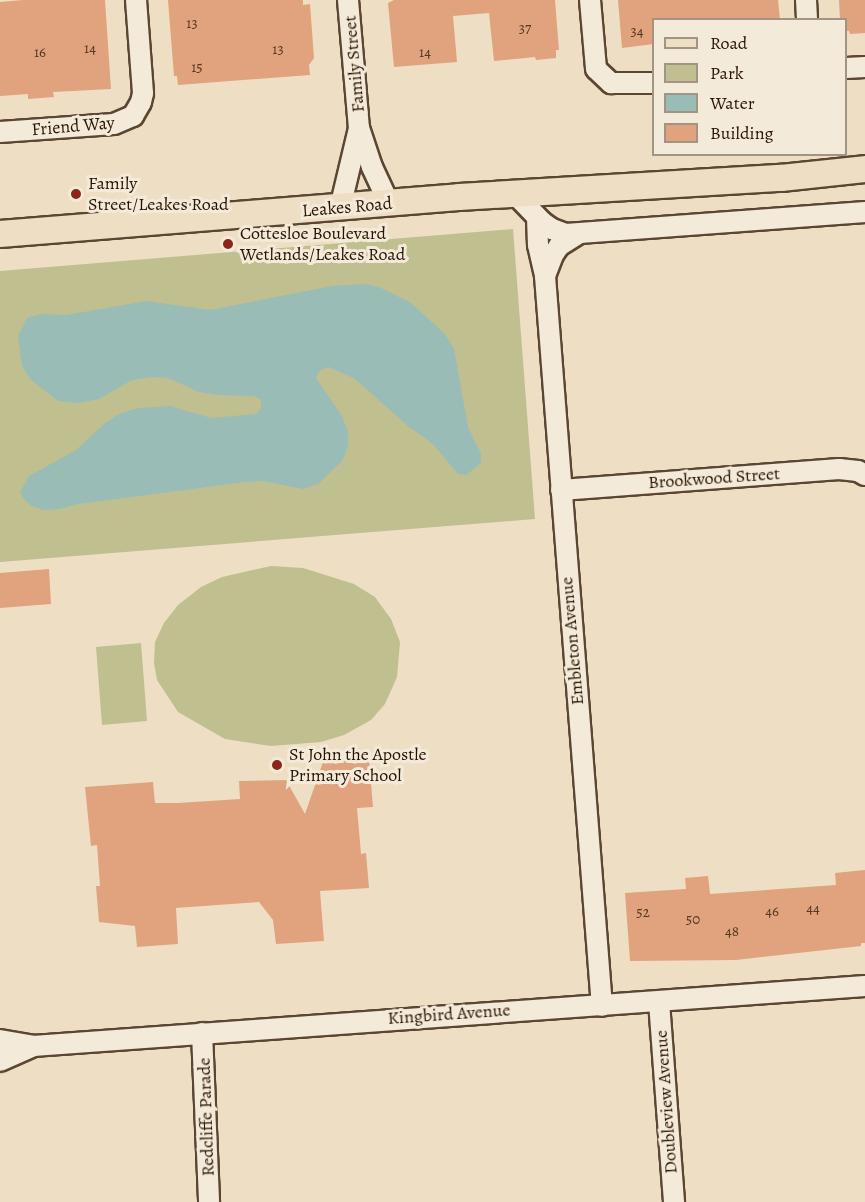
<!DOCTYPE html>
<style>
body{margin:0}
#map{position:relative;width:865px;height:1202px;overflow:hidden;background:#eedec4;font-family:Alegreya,serif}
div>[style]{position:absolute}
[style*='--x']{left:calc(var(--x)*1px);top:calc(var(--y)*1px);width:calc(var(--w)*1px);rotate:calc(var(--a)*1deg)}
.green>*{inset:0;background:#c0bf8f}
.water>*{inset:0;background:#99bcb6}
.building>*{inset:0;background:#e0a37e}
.roads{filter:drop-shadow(2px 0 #5a4632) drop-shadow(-2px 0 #5a4632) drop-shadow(0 2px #5a4632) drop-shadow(0 -2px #5a4632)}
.minor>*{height:20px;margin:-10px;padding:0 10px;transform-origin:10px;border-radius:10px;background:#f4ead9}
.major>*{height:26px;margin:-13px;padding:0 13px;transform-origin:13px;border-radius:13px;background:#eedec4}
.dots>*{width:16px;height:16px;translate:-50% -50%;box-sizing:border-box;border:3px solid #f4ead9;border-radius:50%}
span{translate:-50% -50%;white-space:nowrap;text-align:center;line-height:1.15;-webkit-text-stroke:6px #f4ead9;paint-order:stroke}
.number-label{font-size:15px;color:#563720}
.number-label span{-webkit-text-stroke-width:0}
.street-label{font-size:18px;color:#281301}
.poi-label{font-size:18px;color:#281301}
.left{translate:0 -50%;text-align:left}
.legend{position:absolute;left:652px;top:18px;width:195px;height:138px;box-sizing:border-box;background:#f4ead9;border:2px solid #a29483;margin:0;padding:8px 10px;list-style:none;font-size:18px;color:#281301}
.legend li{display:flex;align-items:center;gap:12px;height:30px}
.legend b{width:30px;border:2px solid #a29483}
</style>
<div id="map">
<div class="green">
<i style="clip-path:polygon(513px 229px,535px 519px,0 562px,0 271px)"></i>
<i style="clip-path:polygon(271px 566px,303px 568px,354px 584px,375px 597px,391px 619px,400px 642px,397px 677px,385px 704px,371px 720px,344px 735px,321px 742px,271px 746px,225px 739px,178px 712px,157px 680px,154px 663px,155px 642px,164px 623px,178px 605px,201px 587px,222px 577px)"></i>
<i style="clip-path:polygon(141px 643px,147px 721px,102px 725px,96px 647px)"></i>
</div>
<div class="water">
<i style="clip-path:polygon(364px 284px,379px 287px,411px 303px,444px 333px,454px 349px,468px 427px,481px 454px,481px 463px,466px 475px,458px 474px,433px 444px,408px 426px,355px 379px,329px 367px,319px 371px,316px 378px,342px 416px,348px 432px,348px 447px,342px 461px,318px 484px,303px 489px,263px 481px,245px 482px,78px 504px,60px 509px,43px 510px,30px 505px,23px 498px,20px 492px,29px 476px,76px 450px,105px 423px,119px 414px,138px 408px,170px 406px,211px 418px,256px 414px,261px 408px,261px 400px,254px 396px,219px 395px,199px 392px,168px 378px,153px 377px,132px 380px,99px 399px,78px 403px,58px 401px,30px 379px,22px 366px,18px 336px,27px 318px,41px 314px,66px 315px,147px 301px,210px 310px,332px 286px)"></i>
</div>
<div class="building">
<i style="clip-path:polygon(23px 0,105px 0,111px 89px,53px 92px,54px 97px,28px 99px,28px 94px,0 96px,0 2px)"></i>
<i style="clip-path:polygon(168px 0,303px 0,303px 5px,310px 4px,314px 58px,309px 65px,310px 75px,178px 85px,177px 76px,174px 76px)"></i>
<i style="clip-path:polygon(394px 0,555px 0,559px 50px,556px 50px,556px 58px,536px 60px,535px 57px,494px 61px,489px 13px,453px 16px,457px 62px,394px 67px,388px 3px)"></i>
<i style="clip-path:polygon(618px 0,778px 0,780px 20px,654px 20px,654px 44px,622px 48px)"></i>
<i style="clip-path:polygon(839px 0,865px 0,865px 33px,850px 34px,849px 31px,846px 31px,846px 20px,840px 20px)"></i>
<i style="clip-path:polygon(49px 569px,51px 604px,0 608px,0 573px)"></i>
<i style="clip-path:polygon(369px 759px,373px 807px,357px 808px,361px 854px,366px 853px,369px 888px,320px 891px,324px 941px,276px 944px,273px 920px,259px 902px,176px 908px,178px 944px,137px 947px,135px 926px,99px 922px,96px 886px,100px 886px,97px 845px,91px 846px,85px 787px,153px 782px,155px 803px,178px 803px,240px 799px,239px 781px,286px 780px,305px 814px,323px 762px)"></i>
<i style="clip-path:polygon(865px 870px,865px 943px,861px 943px,861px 946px,736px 960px,630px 961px,625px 893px,686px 889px,685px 878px,708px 876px,710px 894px,836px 885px,835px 873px)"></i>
</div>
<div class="roads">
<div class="minor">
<i style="--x:348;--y:0;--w:128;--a:85.1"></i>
<i style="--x:359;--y:128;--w:41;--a:71.6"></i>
<i style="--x:372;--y:167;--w:40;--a:65"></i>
<i style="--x:590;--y:0;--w:69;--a:85"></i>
<i style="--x:596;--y:69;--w:21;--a:43"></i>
<i style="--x:611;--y:83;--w:43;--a:0"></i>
<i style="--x:806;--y:0;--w:20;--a:87"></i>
<i style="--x:846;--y:68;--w:19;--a:-3"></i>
<i style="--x:0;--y:132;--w:114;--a:-4"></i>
<i style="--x:114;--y:124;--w:21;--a:-23"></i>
<i style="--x:133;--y:116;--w:16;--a:-60"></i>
<i style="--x:141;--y:102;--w:9;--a:-77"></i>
<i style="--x:143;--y:93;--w:93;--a:-94.3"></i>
<i style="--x:515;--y:194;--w:39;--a:46"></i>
<i style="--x:542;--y:222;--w:12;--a:35"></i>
<i style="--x:552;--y:229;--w:15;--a:20"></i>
<i style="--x:566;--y:234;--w:300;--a:-4.2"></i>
<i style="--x:340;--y:208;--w:82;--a:-76.6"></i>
<i style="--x:537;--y:217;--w:28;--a:88"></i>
<i style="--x:538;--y:245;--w:32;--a:77"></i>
<i style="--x:545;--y:276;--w:732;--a:85.54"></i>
<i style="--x:545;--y:276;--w:22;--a:-69"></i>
<i style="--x:553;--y:255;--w:11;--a:-56"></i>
<i style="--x:559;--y:246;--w:22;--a:-32"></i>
<i style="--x:561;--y:490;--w:279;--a:-4.3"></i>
<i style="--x:839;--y:469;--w:19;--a:6"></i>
<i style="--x:858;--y:471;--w:8;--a:30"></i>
<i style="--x:659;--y:1002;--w:201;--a:85.7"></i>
<i style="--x:202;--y:1033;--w:169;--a:87.6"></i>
<i style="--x:0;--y:1040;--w:34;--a:10"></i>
<i style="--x:33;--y:1046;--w:834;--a:-4.12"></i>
<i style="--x:0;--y:1061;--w:36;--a:-24"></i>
</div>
<div class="major">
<i style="--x:0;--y:234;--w:460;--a:-4.6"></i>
<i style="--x:459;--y:197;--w:323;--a:-3.4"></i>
<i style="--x:781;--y:178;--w:84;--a:-6.1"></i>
</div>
</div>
<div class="dots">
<i style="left:76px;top:194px;background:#8f2418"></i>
<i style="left:228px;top:244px;background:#8f2418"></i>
<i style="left:277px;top:765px;background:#8f2418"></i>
</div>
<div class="number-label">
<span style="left:192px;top:24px">13</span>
<span style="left:525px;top:29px">37</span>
<span style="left:637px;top:32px">34</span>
<span style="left:90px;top:49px">14</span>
<span style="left:278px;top:50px">13</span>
<span style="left:40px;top:53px">16</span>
<span style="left:425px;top:53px">14</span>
<span style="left:197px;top:68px">15</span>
<span style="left:813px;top:909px">44</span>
<span style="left:772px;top:912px">46</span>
<span style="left:643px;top:913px">52</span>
<span style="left:693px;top:920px">50</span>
<span style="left:732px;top:932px">48</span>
</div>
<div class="street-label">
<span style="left:354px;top:64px;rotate:-95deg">Family Street</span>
<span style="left:73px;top:126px;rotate:-5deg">Friend Way</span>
<span style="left:347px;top:207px;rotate:-5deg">Leakes Road</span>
<span style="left:714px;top:478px;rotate:-4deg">Brookwood Street</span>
<span style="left:572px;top:641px;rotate:-95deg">Embleton Avenue</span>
<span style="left:449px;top:1014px;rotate:-4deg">Kingbird Avenue</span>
<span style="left:666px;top:1102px;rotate:-94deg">Doubleview Avenue</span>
<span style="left:206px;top:1117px;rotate:-92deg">Redcliffe Parade</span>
</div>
<div class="poi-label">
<span class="left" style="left:88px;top:194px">Family<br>Street/Leakes Road</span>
<span class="left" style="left:240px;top:244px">Cottesloe Boulevard<br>Wetlands/Leakes Road</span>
<span class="left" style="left:289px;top:765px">St John the Apostle<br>Primary School</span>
</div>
<ul class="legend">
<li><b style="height:8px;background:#eedec4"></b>Road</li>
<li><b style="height:16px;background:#c0bf8f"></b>Park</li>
<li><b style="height:16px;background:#99bcb6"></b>Water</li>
<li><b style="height:16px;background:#e0a37e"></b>Building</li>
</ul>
</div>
